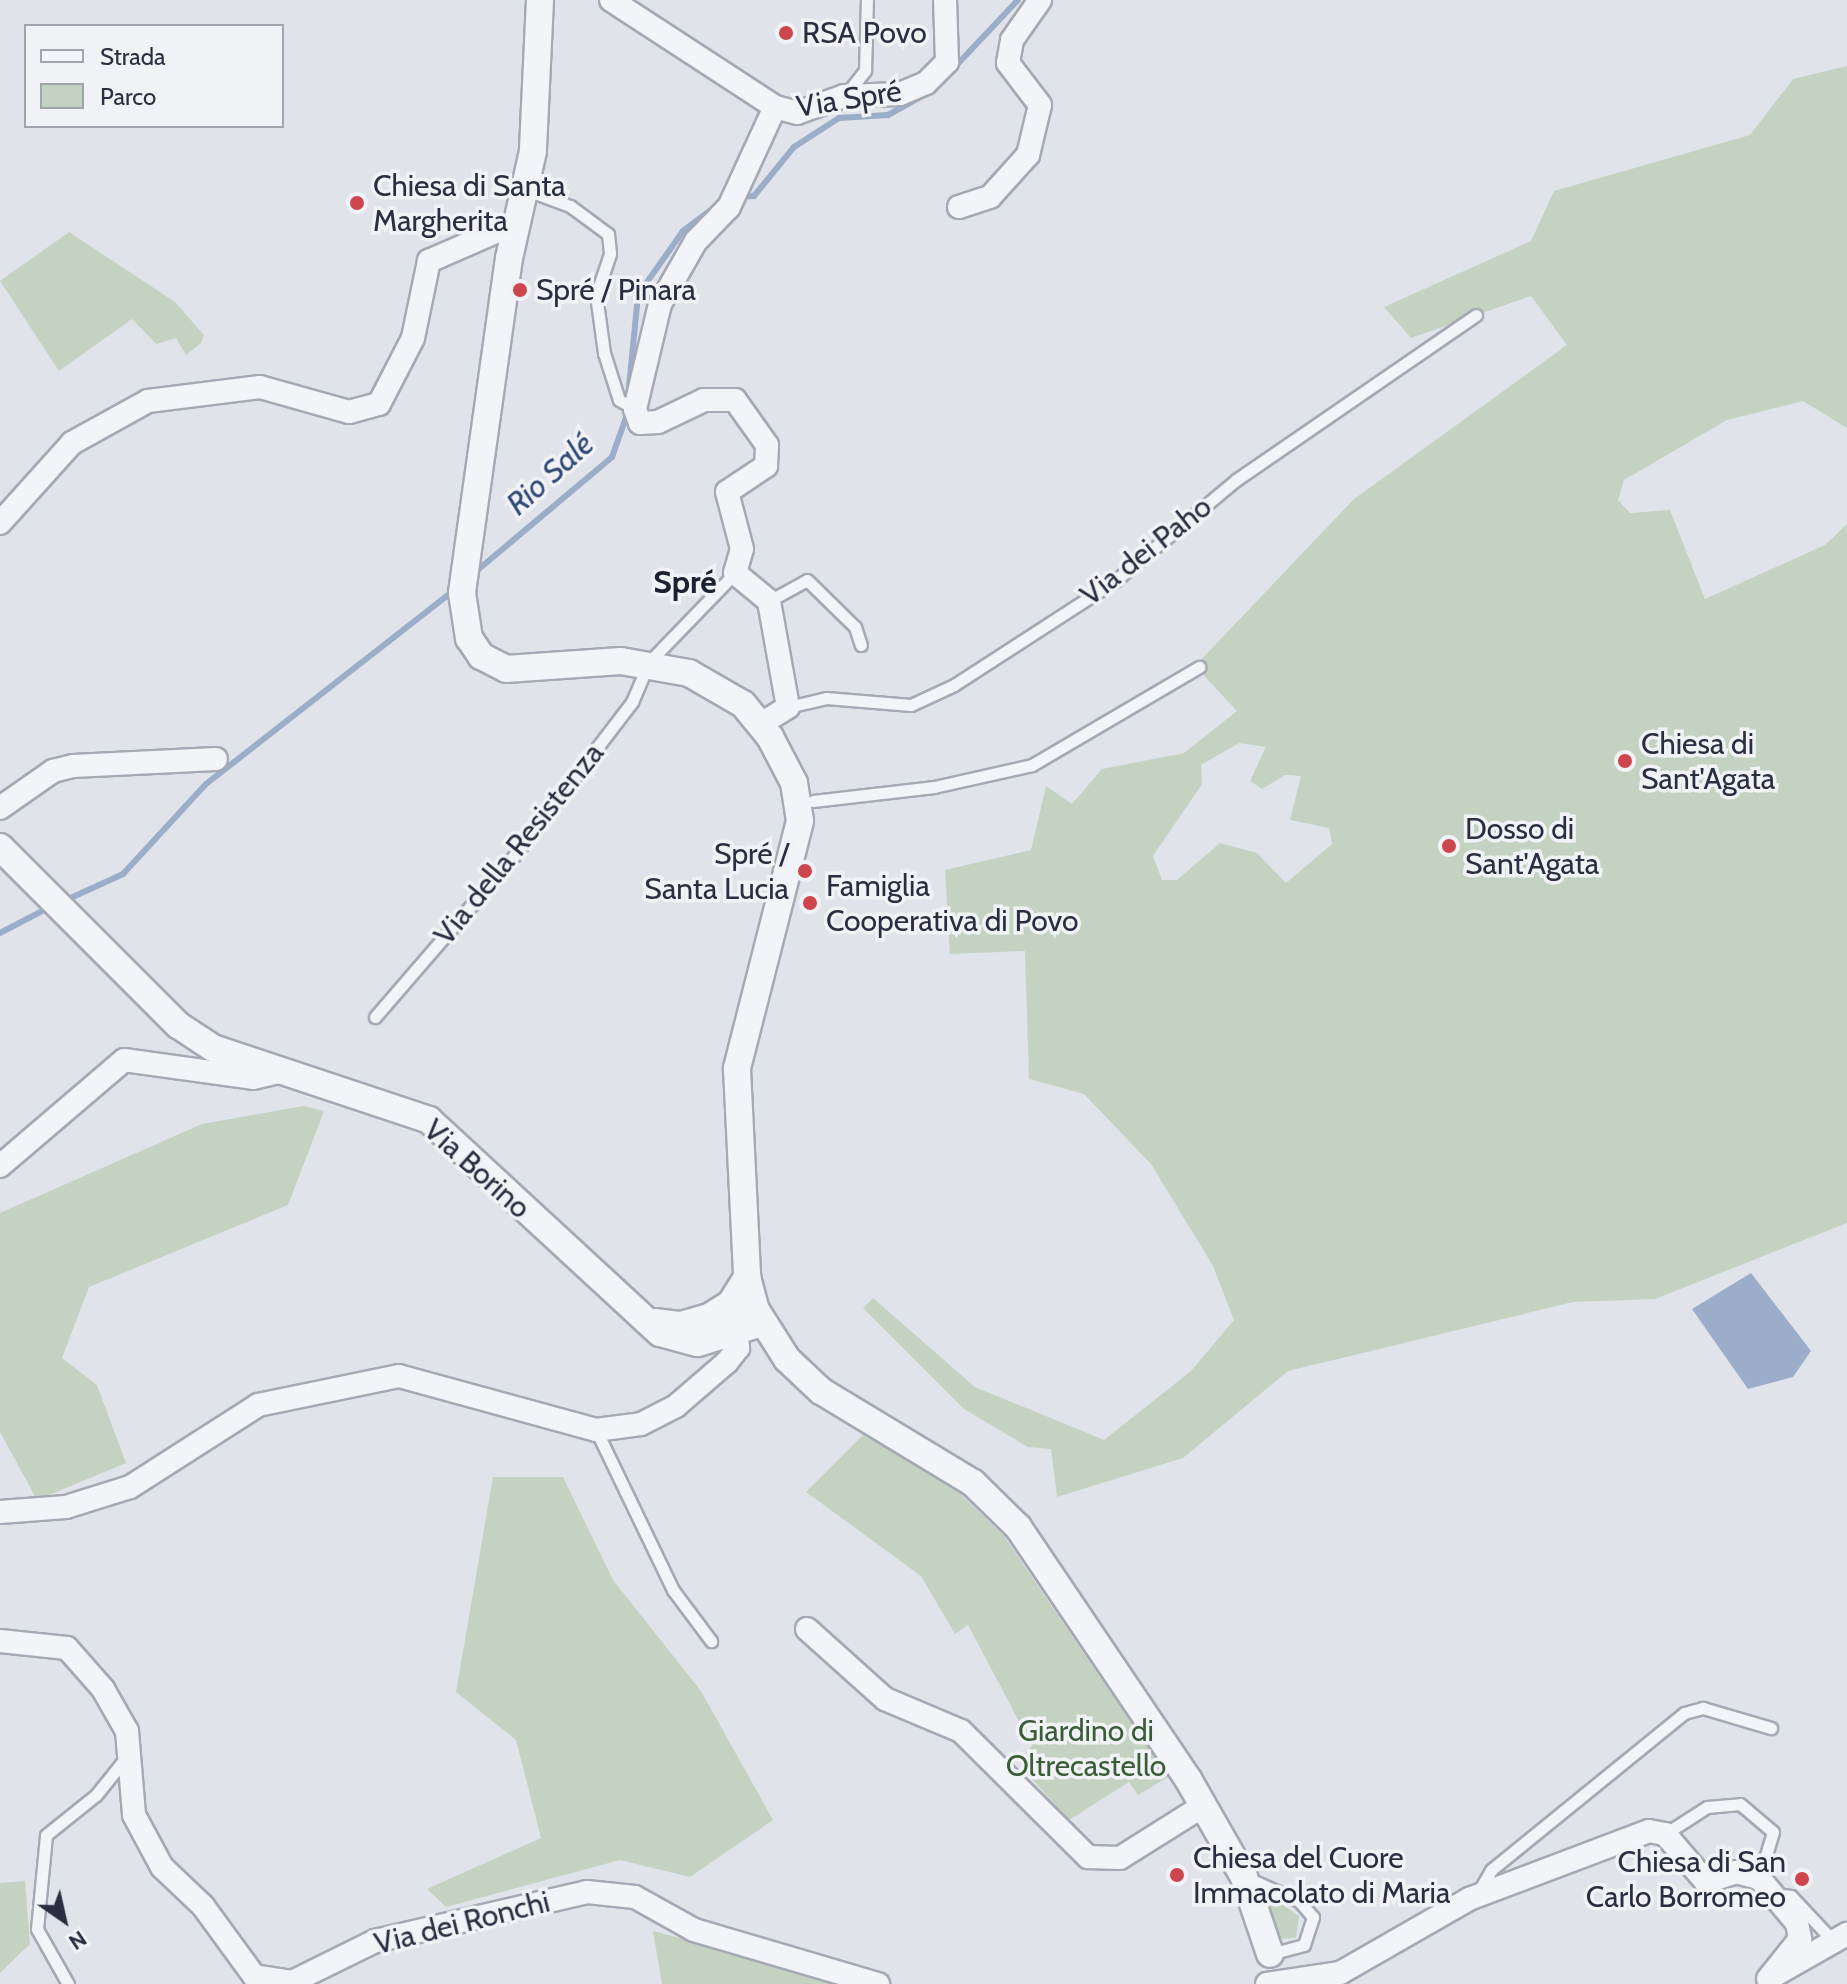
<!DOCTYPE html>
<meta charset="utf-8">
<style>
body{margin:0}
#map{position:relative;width:1847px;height:1984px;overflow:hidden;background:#e0e3e9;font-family:Cabin,sans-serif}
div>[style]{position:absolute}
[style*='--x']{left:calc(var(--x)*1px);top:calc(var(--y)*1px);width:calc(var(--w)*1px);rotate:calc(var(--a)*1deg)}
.green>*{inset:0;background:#c4d3c1}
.water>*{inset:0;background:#9badc9}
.stream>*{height:6px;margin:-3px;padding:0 3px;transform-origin:3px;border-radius:3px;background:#9badc9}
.roads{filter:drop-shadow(2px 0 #a5a9b3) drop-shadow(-2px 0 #a5a9b3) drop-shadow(0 2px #a5a9b3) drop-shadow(0 -2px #a5a9b3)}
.service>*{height:11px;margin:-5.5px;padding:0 5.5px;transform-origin:5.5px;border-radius:5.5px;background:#f3f4f7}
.minor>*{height:22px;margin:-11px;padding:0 11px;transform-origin:11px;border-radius:11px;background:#f3f4f7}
.tertiary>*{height:26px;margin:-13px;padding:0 13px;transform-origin:13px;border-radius:13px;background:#f3f4f7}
.dots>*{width:22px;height:22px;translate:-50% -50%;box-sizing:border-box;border:4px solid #f0f2f6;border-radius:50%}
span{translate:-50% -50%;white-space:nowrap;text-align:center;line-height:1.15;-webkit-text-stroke:7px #f0f2f6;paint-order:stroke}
.poi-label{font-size:30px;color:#292f40}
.left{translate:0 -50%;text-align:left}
.right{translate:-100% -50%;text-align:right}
.street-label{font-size:30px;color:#292f40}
.park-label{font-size:30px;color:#3a5c36}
.water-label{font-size:32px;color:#334a74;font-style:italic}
.neighbourhood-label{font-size:32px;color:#1b2131;font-weight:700}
.legend{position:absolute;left:24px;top:24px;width:260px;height:104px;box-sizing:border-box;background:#f0f2f6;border:2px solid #a0a4ad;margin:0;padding:10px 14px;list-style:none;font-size:24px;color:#292f40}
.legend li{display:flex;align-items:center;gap:16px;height:40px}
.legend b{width:40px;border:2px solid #a0a4ad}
.north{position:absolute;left:24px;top:1880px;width:80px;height:80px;-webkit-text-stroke:6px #f0f2f6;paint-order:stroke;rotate:146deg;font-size:22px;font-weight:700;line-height:32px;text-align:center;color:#292f40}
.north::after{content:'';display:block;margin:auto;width:28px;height:36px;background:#292f40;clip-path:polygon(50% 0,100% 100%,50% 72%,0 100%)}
</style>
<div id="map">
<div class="green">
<i style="clip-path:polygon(evenodd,1847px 66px,1847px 428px,1803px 401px,1727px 420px,1624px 480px,1618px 500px,1630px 513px,1670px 510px,1705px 599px,1825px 545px,1847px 524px,1847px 1223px,1655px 1299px,1573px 1302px,1288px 1371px,1183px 1458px,1057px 1497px,1051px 1449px,1028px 1447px,964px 1409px,863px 1308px,873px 1298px,975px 1387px,1104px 1440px,1191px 1371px,1234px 1320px,1213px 1266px,1151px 1164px,1084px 1094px,1029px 1079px,1025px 951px,950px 954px,945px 870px,1031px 850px,1046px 786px,1072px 804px,1102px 769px,1184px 753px,1237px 711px,1195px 666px,1354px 499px,1567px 345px,1531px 296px,1411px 338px,1384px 307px,1531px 241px,1554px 191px,1750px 135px,1793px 79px,1847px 66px,1239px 743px,1266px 747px,1250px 781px,1262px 789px,1285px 775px,1301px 776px,1290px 820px,1329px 828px,1332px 844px,1286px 883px,1257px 853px,1220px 843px,1177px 880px,1162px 880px,1153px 856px,1202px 784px,1201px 765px,1239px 743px)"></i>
<i style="clip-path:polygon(69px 232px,175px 302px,204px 335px,201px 343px,186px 355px,176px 338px,156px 344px,132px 319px,59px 371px,0 281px)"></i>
<i style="clip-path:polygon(303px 1106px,324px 1111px,288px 1205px,89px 1287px,62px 1358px,97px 1385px,126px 1463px,37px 1500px,0 1432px,0 1213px,202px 1124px)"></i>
<i style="clip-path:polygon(863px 1435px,952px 1486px,1004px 1536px,1168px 1777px,1138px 1795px,1129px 1782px,1069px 1820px,1031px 1778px,1024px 1755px,1032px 1746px,968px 1625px,955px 1634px,921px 1576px,806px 1492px)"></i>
<i style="clip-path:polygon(493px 1477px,563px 1477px,613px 1580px,701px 1691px,773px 1820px,690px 1877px,620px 1860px,446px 1907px,427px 1889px,541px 1838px,516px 1740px,456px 1692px)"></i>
<i style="clip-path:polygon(25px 1881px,30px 1944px,0 1973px,0 1883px)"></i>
<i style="clip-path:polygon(1266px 1893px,1299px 1916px,1296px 1938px,1279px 1939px)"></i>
<i style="clip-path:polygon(653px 1931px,828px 1977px,832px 1984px,662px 1984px)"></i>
</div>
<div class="water">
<i style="clip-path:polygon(1751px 1273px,1811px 1351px,1793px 1377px,1748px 1389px,1692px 1309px)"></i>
</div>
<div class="stream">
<i style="--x:952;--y:70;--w:96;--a:-46.7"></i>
<i style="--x:739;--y:197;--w:15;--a:-4"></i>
<i style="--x:754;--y:196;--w:63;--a:-50.8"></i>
<i style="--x:794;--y:147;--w:54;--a:-32.8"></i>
<i style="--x:839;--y:118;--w:49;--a:-3.5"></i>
<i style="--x:888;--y:115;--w:43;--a:-28.9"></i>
<i style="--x:628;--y:397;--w:102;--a:-84.4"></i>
<i style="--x:638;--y:295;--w:78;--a:-54.9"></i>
<i style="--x:683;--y:231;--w:55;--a:-36.9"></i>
<i style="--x:474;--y:573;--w:180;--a:-40"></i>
<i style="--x:612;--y:457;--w:48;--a:-70.4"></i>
<i style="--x:64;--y:901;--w:65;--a:-24.6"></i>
<i style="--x:123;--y:874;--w:122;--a:-47.3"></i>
<i style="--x:206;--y:784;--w:313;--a:-38"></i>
<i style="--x:0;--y:933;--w:56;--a:-27.5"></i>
</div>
<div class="roads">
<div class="service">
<i style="--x:845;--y:96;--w:33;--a:-52"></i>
<i style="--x:865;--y:70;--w:70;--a:-88.4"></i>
<i style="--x:527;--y:190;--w:46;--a:20.4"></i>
<i style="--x:570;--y:206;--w:47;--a:36.4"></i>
<i style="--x:608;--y:234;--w:20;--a:84"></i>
<i style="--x:610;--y:254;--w:43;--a:108.9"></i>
<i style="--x:596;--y:295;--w:59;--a:82.1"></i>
<i style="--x:604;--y:353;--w:49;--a:72.3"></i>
<i style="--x:619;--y:400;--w:18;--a:29"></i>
<i style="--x:769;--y:601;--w:43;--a:-28.9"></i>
<i style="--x:807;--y:580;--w:67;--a:44.4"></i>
<i style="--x:855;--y:627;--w:19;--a:72"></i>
<i style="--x:788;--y:707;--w:39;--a:-13"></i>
<i style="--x:826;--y:698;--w:85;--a:4.7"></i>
<i style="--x:911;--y:705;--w:47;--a:-24.9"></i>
<i style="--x:954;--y:685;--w:193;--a:-32.9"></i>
<i style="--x:1116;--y:580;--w:156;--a:-39.8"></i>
<i style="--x:1236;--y:480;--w:291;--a:-34.5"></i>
<i style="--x:813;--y:801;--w:122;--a:-6.6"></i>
<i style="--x:934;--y:787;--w:100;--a:-12.7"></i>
<i style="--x:1032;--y:765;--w:194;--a:-30.4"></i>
<i style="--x:375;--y:1017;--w:214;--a:-49.2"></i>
<i style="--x:515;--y:855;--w:193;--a:-52.6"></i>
<i style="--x:632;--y:702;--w:43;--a:-67"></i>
<i style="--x:649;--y:662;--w:124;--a:-46"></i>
<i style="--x:596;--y:1430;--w:178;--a:64.3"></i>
<i style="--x:673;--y:1590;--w:64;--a:53.3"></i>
<i style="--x:1665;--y:1834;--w:50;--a:-32.7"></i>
<i style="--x:1707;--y:1807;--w:33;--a:-5"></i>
<i style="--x:1740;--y:1804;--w:43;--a:40.3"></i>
<i style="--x:1773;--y:1832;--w:48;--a:106.9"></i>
<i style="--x:1245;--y:1877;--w:59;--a:24"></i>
<i style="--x:1299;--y:1901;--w:21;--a:49"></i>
<i style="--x:1313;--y:1917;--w:29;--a:108"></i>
<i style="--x:1304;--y:1945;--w:35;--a:165"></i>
<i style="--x:1479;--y:1891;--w:24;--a:-60"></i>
<i style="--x:1491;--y:1870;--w:249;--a:-39.1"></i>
<i style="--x:1684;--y:1713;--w:20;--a:-15"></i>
<i style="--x:1703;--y:1708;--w:71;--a:16.4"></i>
<i style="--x:1774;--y:1894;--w:17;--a:7"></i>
<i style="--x:1791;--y:1896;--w:62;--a:47"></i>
<i style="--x:68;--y:1984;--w:63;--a:-119.4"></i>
<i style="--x:37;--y:1929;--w:94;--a:-84.5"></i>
<i style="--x:46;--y:1835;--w:64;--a:-38.7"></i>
<i style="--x:96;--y:1795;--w:51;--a:-51.3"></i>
</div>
<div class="minor">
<i style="--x:611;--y:0;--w:196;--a:33.1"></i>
<i style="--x:775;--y:107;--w:23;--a:15"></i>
<i style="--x:797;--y:113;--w:50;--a:-19.9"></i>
<i style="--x:844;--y:96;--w:56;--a:-2"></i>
<i style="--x:900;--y:94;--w:28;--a:-23"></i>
<i style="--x:926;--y:83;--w:30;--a:-45"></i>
<i style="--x:947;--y:62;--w:62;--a:-91.8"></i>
<i style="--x:959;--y:207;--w:33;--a:-18"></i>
<i style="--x:990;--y:197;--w:57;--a:-47.9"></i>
<i style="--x:1028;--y:155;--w:51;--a:-76.5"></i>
<i style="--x:1040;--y:105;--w:53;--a:-127.3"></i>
<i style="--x:1008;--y:63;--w:23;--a:-80"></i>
<i style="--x:1012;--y:40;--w:49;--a:-55"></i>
<i style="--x:0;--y:523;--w:108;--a:-48"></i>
<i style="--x:72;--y:443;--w:87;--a:-28.9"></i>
<i style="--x:148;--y:401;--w:113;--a:-7.1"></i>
<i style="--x:260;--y:387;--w:92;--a:15.7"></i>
<i style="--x:349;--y:412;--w:31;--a:-15"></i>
<i style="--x:379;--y:404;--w:74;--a:-62.7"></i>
<i style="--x:413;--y:338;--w:79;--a:-78.3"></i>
<i style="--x:429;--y:261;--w:95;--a:-23.6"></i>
<i style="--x:761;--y:724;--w:32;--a:-32"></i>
<i style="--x:788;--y:707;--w:108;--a:-100.2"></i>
<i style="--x:769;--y:601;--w:44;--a:-140.5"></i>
<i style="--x:735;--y:573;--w:25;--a:-74"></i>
<i style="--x:742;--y:549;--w:59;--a:-104.7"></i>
<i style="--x:727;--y:492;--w:47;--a:-33.7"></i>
<i style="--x:766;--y:466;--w:21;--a:-87"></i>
<i style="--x:767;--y:445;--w:55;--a:-125.4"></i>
<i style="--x:735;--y:400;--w:31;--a:180"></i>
<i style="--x:704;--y:400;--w:51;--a:154.4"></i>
<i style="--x:658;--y:422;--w:18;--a:177"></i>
<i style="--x:640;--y:423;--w:15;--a:-110"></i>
<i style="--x:635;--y:409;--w:108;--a:-76.6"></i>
<i style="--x:660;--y:304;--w:73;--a:-60.3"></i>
<i style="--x:696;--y:241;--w:47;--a:-45.9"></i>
<i style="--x:729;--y:207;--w:110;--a:-65.3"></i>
<i style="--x:0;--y:808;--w:65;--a:-34.9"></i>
<i style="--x:53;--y:771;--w:21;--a:-14"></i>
<i style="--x:73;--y:766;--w:143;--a:-2.8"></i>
<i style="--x:0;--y:1166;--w:163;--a:-40.5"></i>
<i style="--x:124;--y:1060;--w:130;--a:7.9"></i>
<i style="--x:253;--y:1078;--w:32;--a:-13"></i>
<i style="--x:0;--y:1512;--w:66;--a:-4.3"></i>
<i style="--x:66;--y:1507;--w:67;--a:-17.4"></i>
<i style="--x:130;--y:1487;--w:152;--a:-32.6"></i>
<i style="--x:258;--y:1405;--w:144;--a:-11.6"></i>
<i style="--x:399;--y:1376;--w:204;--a:15.3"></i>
<i style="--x:596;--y:1430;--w:45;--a:-7.6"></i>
<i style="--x:641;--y:1424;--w:39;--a:-27"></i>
<i style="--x:676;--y:1406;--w:67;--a:-40.8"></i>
<i style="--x:727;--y:1362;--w:18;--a:-52"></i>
<i style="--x:738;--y:1348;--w:33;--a:-95"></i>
<i style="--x:807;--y:1629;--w:105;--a:41.9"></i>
<i style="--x:885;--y:1699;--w:82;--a:22.8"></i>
<i style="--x:961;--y:1731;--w:179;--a:44.8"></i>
<i style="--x:1088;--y:1857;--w:32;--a:2"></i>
<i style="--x:1120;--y:1858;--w:98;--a:-32.1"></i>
<i style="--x:0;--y:1641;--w:67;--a:6"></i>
<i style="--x:67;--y:1648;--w:55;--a:48.7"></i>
<i style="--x:103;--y:1689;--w:48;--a:60.3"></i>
<i style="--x:127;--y:1731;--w:84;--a:85.2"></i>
<i style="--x:134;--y:1815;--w:59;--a:61.7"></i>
<i style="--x:162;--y:1867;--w:57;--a:43.6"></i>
<i style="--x:203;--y:1906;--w:87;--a:53.9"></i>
<i style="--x:254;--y:1976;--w:38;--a:9"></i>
<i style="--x:292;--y:1982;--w:93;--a:-26.3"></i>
<i style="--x:375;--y:1941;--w:218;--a:-13"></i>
<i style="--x:587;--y:1892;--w:48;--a:5.9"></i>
<i style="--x:635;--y:1897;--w:68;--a:29.2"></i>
<i style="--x:694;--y:1930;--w:192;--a:16.4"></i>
<i style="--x:1775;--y:1975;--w:83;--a:-29.7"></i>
<i style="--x:1267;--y:1984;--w:74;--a:-8.6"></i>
<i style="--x:1340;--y:1973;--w:149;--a:-29.8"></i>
<i style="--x:1469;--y:1899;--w:192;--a:-20.7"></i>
<i style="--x:1649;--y:1831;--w:16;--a:11"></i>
<i style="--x:1665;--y:1834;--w:63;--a:49.5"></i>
<i style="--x:1706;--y:1882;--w:32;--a:-18"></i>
<i style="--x:1736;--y:1872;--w:24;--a:15"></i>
<i style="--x:1759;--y:1878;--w:59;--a:49.8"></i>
<i style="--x:1797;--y:1923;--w:16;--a:79"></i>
<i style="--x:1800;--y:1939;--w:51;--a:128.7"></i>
</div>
<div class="tertiary">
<i style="--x:540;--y:0;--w:151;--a:92.7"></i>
<i style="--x:533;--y:151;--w:110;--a:102.6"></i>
<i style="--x:509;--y:258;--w:338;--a:98"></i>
<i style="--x:462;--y:593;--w:46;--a:81.2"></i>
<i style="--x:469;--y:638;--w:22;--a:56"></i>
<i style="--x:481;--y:656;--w:28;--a:27"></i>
<i style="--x:506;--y:669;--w:115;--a:-4"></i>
<i style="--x:621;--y:661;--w:69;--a:10"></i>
<i style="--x:689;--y:673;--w:62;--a:29.9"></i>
<i style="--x:743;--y:704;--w:43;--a:50.7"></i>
<i style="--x:770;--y:737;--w:52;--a:62.4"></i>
<i style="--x:794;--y:783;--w:38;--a:81"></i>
<i style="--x:800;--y:821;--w:256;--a:104.3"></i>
<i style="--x:737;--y:1069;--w:208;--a:87.2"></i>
<i style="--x:747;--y:1277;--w:34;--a:75"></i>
<i style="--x:756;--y:1310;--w:58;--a:57.7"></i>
<i style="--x:787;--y:1359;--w:47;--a:43.3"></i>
<i style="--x:821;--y:1391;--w:178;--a:31.2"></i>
<i style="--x:973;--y:1483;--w:63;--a:44.4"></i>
<i style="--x:1018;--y:1527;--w:304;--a:56"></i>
<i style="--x:1188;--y:1779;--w:113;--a:60.3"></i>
<i style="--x:1244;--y:1877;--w:81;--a:71.3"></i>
<i style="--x:0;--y:847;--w:252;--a:45"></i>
<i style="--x:178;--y:1025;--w:42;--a:33.3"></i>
<i style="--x:213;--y:1048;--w:228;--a:18.4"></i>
<i style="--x:429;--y:1120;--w:314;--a:42.7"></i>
<i style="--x:660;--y:1333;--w:39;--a:15"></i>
<i style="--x:698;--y:1343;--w:66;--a:-17.6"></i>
<i style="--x:655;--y:1322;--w:26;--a:7"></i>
<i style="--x:681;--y:1325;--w:29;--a:-16"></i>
<i style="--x:709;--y:1317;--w:26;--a:-32"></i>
<i style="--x:731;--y:1303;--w:31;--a:-58"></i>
</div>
</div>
<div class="dots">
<i style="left:786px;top:33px;background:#cd464e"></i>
<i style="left:357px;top:203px;background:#cd464e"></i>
<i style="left:520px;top:290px;background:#cd464e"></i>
<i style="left:1625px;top:761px;background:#cd464e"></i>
<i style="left:1449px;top:846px;background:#cd464e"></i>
<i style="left:805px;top:871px;background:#cd464e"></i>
<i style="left:810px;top:903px;background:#cd464e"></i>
<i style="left:1177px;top:1875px;background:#cd464e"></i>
<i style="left:1802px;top:1879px;background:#cd464e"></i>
</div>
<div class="poi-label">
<span class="left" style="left:802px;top:33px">RSA Povo</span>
<span class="left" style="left:373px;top:203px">Chiesa di Santa<br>Margherita</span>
<span class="left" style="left:536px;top:290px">Spré / Pinara</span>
<span class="left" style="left:1641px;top:761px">Chiesa di<br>Sant'Agata</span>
<span class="left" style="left:1465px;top:846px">Dosso di<br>Sant'Agata</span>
<span class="right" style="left:789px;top:871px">Spré /<br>Santa Lucia</span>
<span class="left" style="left:826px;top:903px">Famiglia<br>Cooperativa di Povo</span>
<span class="left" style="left:1193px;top:1875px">Chiesa del Cuore<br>Immacolato di Maria</span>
<span class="right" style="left:1786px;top:1879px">Chiesa di San<br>Carlo Borromeo</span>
</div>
<div class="street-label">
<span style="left:849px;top:99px;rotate:-9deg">Via Spré</span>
<span style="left:1146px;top:551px;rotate:-38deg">Via dei Paho</span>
<span style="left:519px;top:844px;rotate:-51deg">Via della Resistenza</span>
<span style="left:477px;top:1169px;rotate:42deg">Via Borino</span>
<span style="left:462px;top:1923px;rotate:-14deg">Via dei Ronchi</span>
</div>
<div class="park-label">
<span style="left:1086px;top:1748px">Giardino di<br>Oltrecastello</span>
</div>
<div class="water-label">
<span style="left:550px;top:474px;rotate:-42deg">Rio Salé</span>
</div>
<div class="neighbourhood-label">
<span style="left:685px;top:582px">Spré</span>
</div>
<ul class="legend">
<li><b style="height:10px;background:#f3f4f7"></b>Strada</li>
<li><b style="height:22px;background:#c4d3c1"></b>Parco</li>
</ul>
<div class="north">N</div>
</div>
